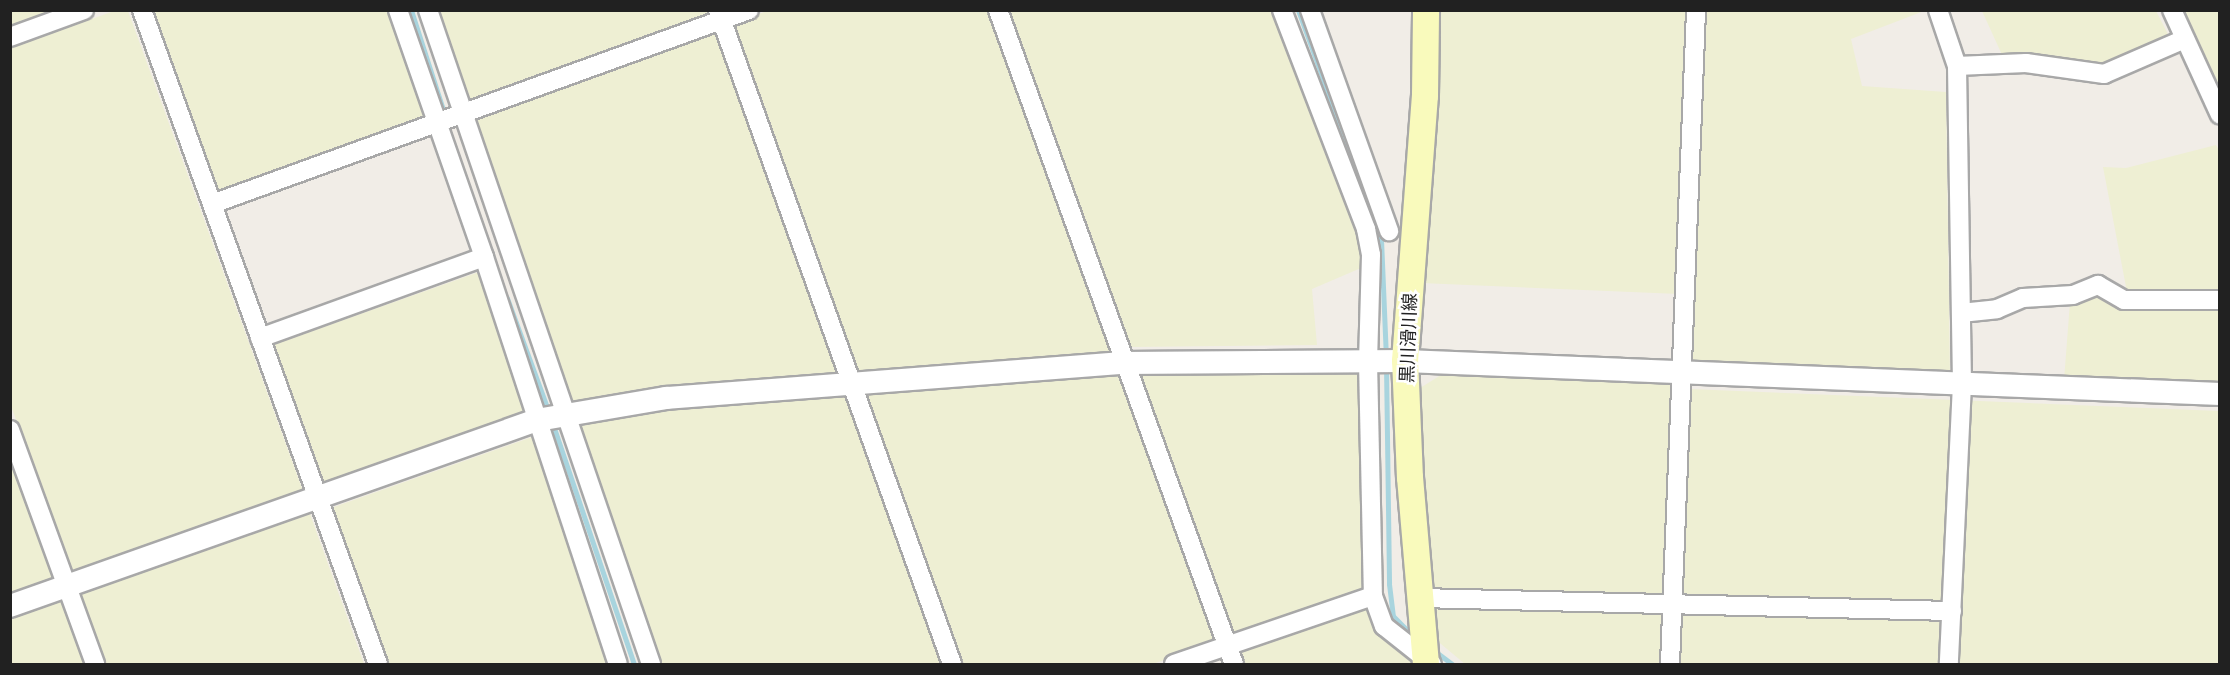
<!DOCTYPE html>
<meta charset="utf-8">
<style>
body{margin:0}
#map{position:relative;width:2230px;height:675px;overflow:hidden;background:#f1ede7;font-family:"DejaVu Sans","Noto Sans JP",sans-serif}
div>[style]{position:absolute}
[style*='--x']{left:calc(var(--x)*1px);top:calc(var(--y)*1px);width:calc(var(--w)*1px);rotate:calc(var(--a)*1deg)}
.farmland>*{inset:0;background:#eeefd3}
.stream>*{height:5px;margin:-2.5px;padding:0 2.5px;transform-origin:2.5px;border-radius:2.5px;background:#a8d4de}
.roads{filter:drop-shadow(2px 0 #a8a8a8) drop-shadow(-2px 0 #a8a8a8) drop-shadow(0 2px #a8a8a8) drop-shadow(0 -2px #a8a8a8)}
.minor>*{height:18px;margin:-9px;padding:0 9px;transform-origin:9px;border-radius:9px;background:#fff}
.tertiary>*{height:22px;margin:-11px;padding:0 11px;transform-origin:11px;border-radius:11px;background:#fff}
.secondary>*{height:26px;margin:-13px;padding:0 13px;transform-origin:13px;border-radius:13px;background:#f9fabc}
span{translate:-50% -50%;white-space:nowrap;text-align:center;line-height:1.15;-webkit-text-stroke:5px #fff;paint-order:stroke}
.street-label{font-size:18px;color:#212121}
.frame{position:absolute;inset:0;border:12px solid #212121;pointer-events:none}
</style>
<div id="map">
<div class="farmland">
<i style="clip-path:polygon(11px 10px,61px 11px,11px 28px)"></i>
<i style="clip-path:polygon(708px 10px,710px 15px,469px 104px,438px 11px)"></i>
<i style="clip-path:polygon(769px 10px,992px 11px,1113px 354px,859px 374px,733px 24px)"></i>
<i style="clip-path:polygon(114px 11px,128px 11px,304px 494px,73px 576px,11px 406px,11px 48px)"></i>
<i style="clip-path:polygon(153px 11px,388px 11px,426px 119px,220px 193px)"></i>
<i style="clip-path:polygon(1009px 11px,1277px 11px,1353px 209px,1368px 265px,1312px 289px,1317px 345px,1130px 347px)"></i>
<i style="clip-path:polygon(1439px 11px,1689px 11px,1679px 294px,1421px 283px,1437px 94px)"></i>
<i style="clip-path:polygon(1707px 11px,1924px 11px,1851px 39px,1862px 86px,1946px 92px,1950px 376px,1691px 365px)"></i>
<i style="clip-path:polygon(1982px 11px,2156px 11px,2170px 38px,2104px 65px,2032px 55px,2003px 57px)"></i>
<i style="clip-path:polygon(2182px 11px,2219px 11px,2219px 93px)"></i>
<i style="clip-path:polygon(717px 31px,841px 377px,573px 405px,472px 118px)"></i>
<i style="clip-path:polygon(2216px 145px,2220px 152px,2219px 292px,2127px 292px,2103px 167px,2126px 168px)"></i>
<i style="clip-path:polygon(479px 272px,529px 416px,326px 486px,321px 484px,273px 345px)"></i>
<i style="clip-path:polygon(2089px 295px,2102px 295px,2116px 308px,2219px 309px,2219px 386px,2064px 380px,2070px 302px)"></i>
<i style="clip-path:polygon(1362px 369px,1369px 592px,1232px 639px,1136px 371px)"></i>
<i style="clip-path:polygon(1117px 373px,1218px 641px,1153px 664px,964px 664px,866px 392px)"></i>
<i style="clip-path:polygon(1441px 375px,1673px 381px,1662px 664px,1465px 664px,1435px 639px,1420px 388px)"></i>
<i style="clip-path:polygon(1690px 389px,2219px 411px,2219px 664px,1678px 664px)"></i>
<i style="clip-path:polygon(846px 395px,943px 664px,660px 664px,580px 426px,658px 410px)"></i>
<i style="clip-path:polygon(535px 436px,612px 664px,387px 664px,331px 508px)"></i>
<i style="clip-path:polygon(10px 459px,55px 579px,10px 595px)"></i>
<i style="clip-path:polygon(310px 514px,364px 664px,104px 664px,79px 593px)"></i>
<i style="clip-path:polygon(64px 599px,86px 664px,11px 664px,11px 618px)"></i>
<i style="clip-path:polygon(1370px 604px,1377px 629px,1393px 647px,1417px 664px,1243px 664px,1238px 650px)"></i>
</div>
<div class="stream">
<i style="--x:411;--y:10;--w:111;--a:72.2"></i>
<i style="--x:1298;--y:10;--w:244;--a:70.1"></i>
<i style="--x:1381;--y:239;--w:117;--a:87.6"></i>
<i style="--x:507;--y:298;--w:122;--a:69.9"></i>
<i style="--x:1386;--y:365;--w:219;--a:89.2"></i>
<i style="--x:1389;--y:584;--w:32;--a:83"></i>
<i style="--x:1393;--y:616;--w:30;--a:45"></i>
<i style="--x:552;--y:422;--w:256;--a:71.3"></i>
<i style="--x:1432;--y:649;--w:25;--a:37"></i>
</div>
<div class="roads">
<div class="minor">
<i style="--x:142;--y:10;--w:695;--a:70.16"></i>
<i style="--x:398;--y:10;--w:262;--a:70.8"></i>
<i style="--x:428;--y:10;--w:691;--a:71.17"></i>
<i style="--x:718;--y:10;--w:695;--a:70.31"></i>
<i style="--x:998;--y:10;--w:695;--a:70.16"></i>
<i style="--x:1282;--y:10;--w:235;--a:69"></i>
<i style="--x:1366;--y:229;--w:26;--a:79"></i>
<i style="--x:1371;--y:255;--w:106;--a:91.6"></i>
<i style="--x:1368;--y:361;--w:235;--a:88.8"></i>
<i style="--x:1310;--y:10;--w:235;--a:70.3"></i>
<i style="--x:1938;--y:10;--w:59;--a:71.3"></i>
<i style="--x:1957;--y:66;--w:318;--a:89.1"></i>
<i style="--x:1962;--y:384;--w:280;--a:92.7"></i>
<i style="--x:2172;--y:10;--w:115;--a:65.4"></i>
<i style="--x:10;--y:37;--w:79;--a:-20"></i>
<i style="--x:1957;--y:66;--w:69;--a:-2.5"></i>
<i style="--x:2026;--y:63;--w:79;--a:8"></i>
<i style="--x:2104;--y:74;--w:88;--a:-23.4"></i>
<i style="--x:212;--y:204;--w:571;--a:-19.86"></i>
<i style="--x:1961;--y:313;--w:36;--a:-6"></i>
<i style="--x:1997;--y:309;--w:28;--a:-23"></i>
<i style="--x:2023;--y:298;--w:50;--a:-3.4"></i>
<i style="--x:2073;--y:295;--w:27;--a:-22"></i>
<i style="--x:2098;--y:285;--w:30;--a:30"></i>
<i style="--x:2124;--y:300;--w:96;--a:0"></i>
<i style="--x:260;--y:338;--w:238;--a:-19.9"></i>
<i style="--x:484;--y:257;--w:428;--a:71.8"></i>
<i style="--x:10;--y:430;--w:249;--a:70"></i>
<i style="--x:1419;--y:598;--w:533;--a:1.4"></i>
<i style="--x:1174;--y:664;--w:210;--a:-18.9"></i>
<i style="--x:1373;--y:596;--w:32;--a:70"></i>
<i style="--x:1384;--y:626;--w:61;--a:38.4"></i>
<i style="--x:1670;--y:664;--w:655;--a:-87.72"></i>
</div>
<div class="tertiary">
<i style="--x:10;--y:606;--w:559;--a:-19.44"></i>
<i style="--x:537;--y:420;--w:131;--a:-9.7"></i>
<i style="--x:666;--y:398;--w:457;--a:-4.4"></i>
<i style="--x:1122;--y:363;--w:283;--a:-0.4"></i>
<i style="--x:1405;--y:361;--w:816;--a:2.32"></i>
</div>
<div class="secondary">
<i style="--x:1426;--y:664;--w:187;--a:-94.9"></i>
<i style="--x:1410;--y:478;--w:117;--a:-92.4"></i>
<i style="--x:1405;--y:361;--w:266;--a:-85.7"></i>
<i style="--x:1425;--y:96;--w:86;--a:-89.3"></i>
</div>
</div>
<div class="street-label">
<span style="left:1409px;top:338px;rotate:-88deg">黒川滑川線</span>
</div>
<div class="frame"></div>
</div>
